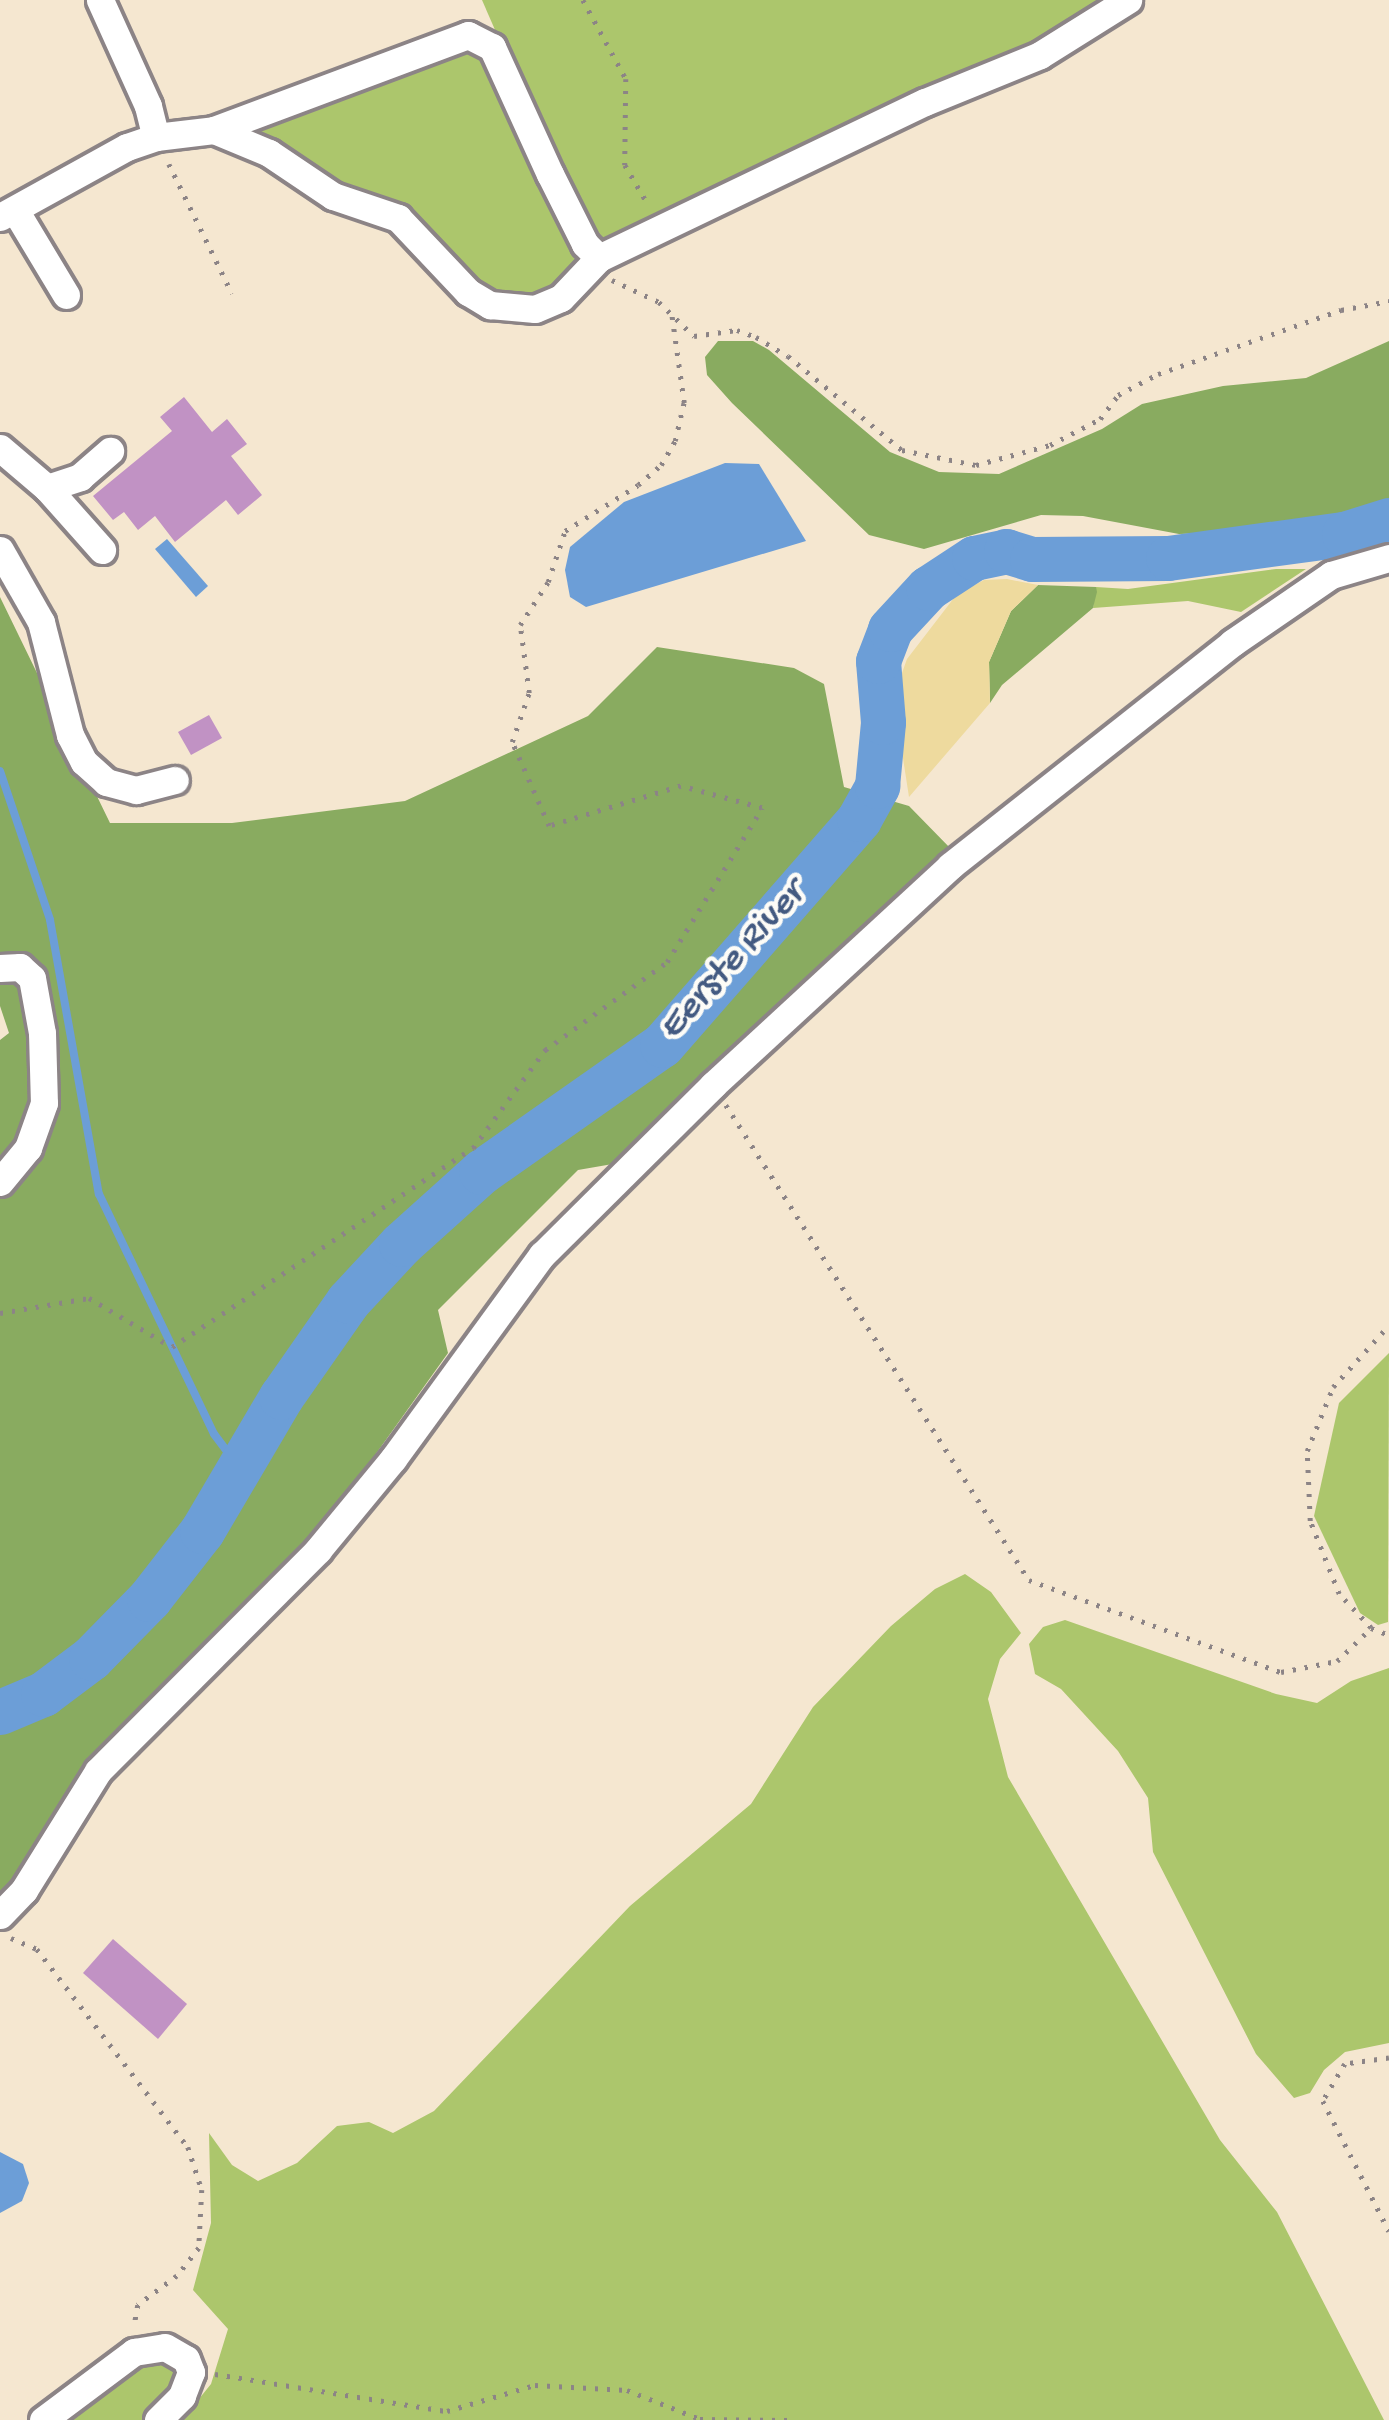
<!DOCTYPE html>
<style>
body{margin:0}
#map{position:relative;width:1389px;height:2420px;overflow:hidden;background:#f5e7d0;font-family:"Gochi Hand",sans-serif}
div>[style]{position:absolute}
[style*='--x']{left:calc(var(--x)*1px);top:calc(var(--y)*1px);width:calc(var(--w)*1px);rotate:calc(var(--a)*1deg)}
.green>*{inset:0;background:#acc66c}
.forest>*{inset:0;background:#89ab60}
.sand>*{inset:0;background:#eeda9e}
.water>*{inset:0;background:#6c9ed7}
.stream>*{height:8px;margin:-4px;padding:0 4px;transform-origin:4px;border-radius:4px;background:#6c9ed7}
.river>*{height:45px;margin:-22.5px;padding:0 22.5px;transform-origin:22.5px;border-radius:22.5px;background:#6c9ed7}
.building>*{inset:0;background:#c192c4}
.path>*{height:4.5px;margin-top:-2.25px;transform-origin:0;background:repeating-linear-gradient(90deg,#8c8486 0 3px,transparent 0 12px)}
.roads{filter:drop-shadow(3px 0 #8c8486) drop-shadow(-3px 0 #8c8486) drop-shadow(0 3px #8c8486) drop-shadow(0 -3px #8c8486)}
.minor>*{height:27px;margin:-13.5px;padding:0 13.5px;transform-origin:13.5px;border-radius:13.5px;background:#fff}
span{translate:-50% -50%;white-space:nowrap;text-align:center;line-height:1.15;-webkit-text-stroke:9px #fdfcf7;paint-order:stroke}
.water-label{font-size:39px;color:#435a81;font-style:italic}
</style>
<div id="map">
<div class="green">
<i style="clip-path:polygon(482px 0,1117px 0,1067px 34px,602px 247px,572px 207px)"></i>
<i style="clip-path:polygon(467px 42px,489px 56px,583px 266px,562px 289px,516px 304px,465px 277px,241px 130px)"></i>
<i style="clip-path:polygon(1276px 569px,1306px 569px,1241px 612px,1188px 601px,1093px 608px,1096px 587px,1128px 589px)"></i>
<i style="clip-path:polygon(1389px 1353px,1388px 1622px,1378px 1625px,1360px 1613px,1314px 1516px,1339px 1403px)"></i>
<i style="clip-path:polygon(965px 1574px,991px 1592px,1021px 1633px,1000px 1659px,988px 1699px,1008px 1777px,1220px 2140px,1277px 2212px,1384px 2420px,182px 2420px,211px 2384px,228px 2329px,193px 2290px,211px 2223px,209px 2133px,232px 2165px,258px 2181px,297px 2163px,337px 2126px,369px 2122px,393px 2133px,434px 2111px,630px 1906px,751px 1804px,813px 1707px,891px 1626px,935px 1589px)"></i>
<i style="clip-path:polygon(1065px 1620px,1276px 1694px,1317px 1703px,1351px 1681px,1389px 1668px,1389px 2043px,1345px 2052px,1324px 2070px,1310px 2093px,1294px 2098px,1256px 2054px,1153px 1852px,1148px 1798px,1118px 1751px,1061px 1689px,1035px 1674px,1029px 1644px,1043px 1627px)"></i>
<i style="clip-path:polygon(163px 2359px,179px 2376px,151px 2420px,68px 2420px,127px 2373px)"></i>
</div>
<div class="forest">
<i style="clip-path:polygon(718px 341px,753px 341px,769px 350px,890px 452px,939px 472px,999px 474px,1102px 429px,1142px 404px,1223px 386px,1306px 378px,1389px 341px,1389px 501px,1268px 531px,1179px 534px,1083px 516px,1041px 515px,924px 549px,869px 535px,732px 403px,707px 375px,705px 357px)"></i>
<i style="clip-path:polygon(1038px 585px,1096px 587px,1097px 592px,1093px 608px,1002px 685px,990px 703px,989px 662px,1011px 611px)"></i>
<i style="clip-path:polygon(0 597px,110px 823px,232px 823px,405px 801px,588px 716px,657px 647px,794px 668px,824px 684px,844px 787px,909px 806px,952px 850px,726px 1052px,630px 1161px,578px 1170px,438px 1310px,448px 1353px,310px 1546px,113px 1738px,0 1898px,0 1040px,9px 1033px,0 1006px)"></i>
</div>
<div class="sand">
<i style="clip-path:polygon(1007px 579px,1038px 585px,1011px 611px,989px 662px,990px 703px,909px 797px,896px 713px,897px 687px,907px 659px,957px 594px,984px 580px)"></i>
</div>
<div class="water">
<i style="clip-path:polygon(725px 463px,759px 464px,806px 541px,586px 607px,570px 597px,565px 570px,570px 547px,624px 502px)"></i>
<i style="clip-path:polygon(167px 539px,208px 586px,196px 597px,155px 549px)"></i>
<i style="clip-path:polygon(0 2152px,23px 2164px,29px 2183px,22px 2201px,0 2213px)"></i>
</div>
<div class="stream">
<i style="--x:0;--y:771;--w:157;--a:71.4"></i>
<i style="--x:50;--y:920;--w:278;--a:79.9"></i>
<i style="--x:99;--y:1194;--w:266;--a:64.4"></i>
<i style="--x:214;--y:1434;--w:45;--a:53.1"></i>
</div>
<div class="river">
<i style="--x:0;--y:1712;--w:47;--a:-22.7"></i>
<i style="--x:43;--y:1694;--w:60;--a:-36.9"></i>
<i style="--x:91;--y:1658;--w:83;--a:-45.5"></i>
<i style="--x:149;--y:1599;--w:86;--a:-52.1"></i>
<i style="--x:202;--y:1531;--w:156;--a:-59.5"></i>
<i style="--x:281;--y:1397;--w:117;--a:-55.1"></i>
<i style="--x:348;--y:1301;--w:78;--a:-47.1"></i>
<i style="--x:401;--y:1244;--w:108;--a:-42"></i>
<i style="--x:481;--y:1172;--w:221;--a:-35.1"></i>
<i style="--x:662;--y:1045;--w:300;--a:-48.9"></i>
<i style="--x:859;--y:819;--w:38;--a:-61"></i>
<i style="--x:877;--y:786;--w:64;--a:-84.6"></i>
<i style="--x:883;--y:722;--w:61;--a:-94.7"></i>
<i style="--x:878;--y:661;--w:34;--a:-69"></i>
<i style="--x:890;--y:629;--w:56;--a:-47.2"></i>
<i style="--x:928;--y:588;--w:55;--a:-33.1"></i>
<i style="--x:974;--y:558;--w:33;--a:-12"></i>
<i style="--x:1006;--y:551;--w:27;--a:17"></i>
<i style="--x:1032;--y:559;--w:136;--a:-0.4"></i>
<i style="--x:1168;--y:558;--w:178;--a:-7.8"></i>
<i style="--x:1344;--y:534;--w:47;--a:-17.3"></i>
</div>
<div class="building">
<i style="clip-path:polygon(184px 397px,212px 432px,227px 419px,247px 444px,231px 456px,262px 495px,238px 515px,226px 500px,175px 542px,155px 516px,138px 530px,124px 512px,113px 520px,93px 496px,172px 431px,160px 417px)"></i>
<i style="clip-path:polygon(209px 715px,222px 738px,191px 755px,178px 732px)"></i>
<i style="clip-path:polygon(113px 1939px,187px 2004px,158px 2039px,83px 1973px)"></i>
</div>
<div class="path">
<i style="--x:583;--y:0;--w:90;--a:61.4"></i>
<i style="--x:626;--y:79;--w:86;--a:90.7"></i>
<i style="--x:625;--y:165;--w:45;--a:59.5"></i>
<i style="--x:169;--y:164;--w:144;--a:64"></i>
<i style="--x:612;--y:280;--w:52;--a:25.1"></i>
<i style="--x:659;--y:302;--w:49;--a:44.2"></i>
<i style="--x:694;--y:336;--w:43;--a:-7.9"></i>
<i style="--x:737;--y:330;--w:20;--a:20"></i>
<i style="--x:756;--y:337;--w:37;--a:31"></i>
<i style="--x:788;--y:356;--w:148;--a:39.5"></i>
<i style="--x:902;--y:450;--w:76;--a:11.5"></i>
<i style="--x:976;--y:465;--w:77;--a:-15.1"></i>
<i style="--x:1050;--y:445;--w:56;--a:-27.5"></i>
<i style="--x:1100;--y:419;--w:30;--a:-53"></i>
<i style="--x:1118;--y:395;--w:45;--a:-27.7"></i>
<i style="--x:1158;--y:374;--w:194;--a:-19.3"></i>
<i style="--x:1341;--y:310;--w:49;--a:-10.6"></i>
<i style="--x:726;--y:1105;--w:563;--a:57.47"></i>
<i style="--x:1029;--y:1580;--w:268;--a:20.1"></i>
<i style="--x:1281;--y:1672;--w:57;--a:-11.1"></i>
<i style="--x:1337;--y:1661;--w:47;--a:-44.1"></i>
<i style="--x:1371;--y:1628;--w:47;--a:-133.3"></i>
<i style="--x:1339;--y:1594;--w:79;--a:-111.7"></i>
<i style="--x:1310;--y:1521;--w:70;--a:-92.5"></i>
<i style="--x:1307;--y:1451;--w:69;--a:-67.9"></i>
<i style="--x:1333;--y:1387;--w:84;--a:-47.9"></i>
<i style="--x:0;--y:1313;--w:90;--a:-9.6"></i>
<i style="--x:89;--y:1298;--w:96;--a:30.6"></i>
<i style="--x:172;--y:1347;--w:361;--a:-33.5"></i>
<i style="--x:473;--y:1148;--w:122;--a:-53.7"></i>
<i style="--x:545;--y:1050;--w:150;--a:-35.8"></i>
<i style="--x:667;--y:962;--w:181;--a:-58.3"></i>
<i style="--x:762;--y:808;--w:84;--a:-164.8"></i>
<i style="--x:681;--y:786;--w:138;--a:163.1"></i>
<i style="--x:549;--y:826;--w:92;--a:-113.8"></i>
<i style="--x:512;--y:742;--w:52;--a:-70.9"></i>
<i style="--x:529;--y:693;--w:69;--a:-97.5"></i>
<i style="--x:520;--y:625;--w:51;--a:-56.9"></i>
<i style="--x:548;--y:582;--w:54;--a:-71.6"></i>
<i style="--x:565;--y:531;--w:86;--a:-32.2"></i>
<i style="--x:638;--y:485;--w:30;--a:-41"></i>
<i style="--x:661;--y:465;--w:28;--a:-60"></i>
<i style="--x:675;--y:441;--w:39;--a:-77"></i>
<i style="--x:684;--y:403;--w:93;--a:-98"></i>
<i style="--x:1371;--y:1628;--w:19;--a:21"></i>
<i style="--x:11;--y:1938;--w:28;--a:23"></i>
<i style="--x:37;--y:1949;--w:249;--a:52.7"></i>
<i style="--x:188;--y:2147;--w:45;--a:72"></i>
<i style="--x:202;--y:2190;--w:58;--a:93"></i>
<i style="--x:199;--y:2248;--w:36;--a:128"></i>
<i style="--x:177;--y:2276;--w:49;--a:143.4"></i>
<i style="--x:138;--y:2305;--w:22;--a:100"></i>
<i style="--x:1389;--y:2058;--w:44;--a:172.2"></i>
<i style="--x:1345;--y:2064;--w:43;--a:120.7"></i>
<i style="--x:1323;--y:2101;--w:146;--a:63.1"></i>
<i style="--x:215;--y:2374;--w:235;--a:9.1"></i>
<i style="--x:447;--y:2411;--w:92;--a:-16.5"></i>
<i style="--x:535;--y:2385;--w:92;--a:3.1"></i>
<i style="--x:627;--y:2390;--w:79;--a:21.7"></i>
<i style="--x:700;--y:2419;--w:93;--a:0.6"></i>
</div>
<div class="roads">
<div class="minor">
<i style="--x:100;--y:0;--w:116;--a:65.6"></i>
<i style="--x:148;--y:106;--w:32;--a:76"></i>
<i style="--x:214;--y:130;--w:60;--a:22.7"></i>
<i style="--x:269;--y:153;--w:77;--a:33.9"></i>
<i style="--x:333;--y:196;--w:69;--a:18.7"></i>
<i style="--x:398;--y:218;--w:102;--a:46.6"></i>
<i style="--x:468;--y:292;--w:26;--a:31"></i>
<i style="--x:490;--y:305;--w:45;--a:5.1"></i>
<i style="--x:535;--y:309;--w:28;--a:-23"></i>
<i style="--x:561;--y:298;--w:55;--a:-46.5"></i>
<i style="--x:15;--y:210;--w:99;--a:59"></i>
<i style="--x:0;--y:217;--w:145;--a:-28.9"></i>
<i style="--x:127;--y:147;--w:31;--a:-19"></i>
<i style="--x:156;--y:137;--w:58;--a:-6.9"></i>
<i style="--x:214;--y:130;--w:271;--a:-20.5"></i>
<i style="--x:468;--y:35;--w:27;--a:27"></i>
<i style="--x:492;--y:47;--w:140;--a:65.5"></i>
<i style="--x:550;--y:174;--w:78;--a:63.4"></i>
<i style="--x:585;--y:244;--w:20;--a:45"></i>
<i style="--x:599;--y:258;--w:361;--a:-25.6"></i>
<i style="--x:925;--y:102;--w:124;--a:-22.2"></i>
<i style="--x:1040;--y:55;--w:104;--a:-32"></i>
<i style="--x:0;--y:448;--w:62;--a:40.4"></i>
<i style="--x:47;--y:488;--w:83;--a:48.4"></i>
<i style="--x:47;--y:488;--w:35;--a:-18"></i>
<i style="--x:80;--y:477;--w:40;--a:-41"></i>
<i style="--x:0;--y:550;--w:83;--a:60.3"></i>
<i style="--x:41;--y:622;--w:117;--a:75.6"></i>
<i style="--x:70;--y:735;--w:30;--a:63"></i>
<i style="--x:84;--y:762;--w:30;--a:42"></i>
<i style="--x:106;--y:782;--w:31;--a:15"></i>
<i style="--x:136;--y:790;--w:40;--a:-14.4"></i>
<i style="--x:0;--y:968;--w:20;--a:-3"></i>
<i style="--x:20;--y:967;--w:16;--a:43"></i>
<i style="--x:32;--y:978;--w:56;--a:79.7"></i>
<i style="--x:42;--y:1033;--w:70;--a:88.4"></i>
<i style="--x:44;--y:1103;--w:48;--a:109.6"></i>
<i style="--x:28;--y:1148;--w:44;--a:129.5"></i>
<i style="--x:0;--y:1915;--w:35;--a:-46"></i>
<i style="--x:24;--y:1890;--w:140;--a:-58.1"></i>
<i style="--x:98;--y:1771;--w:312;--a:-45.1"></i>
<i style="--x:318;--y:1550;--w:118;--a:-50.5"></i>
<i style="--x:393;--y:1459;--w:253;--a:-53.9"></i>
<i style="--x:542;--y:1255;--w:241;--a:-44.8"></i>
<i style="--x:713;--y:1085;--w:323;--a:-42.7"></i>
<i style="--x:950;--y:866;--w:360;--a:-38.3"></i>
<i style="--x:1232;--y:643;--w:120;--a:-34.5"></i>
<i style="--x:1331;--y:575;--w:60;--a:-16.3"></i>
<i style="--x:43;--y:2420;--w:114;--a:-36.8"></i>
<i style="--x:134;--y:2352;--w:31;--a:-9"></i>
<i style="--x:165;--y:2347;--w:24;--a:30"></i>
<i style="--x:186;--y:2359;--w:14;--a:69"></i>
<i style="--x:191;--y:2372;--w:26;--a:111"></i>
<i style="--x:182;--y:2396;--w:34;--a:135"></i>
</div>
</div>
<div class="water-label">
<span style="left:733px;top:962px;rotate:-48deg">Eerste River</span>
</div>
</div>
